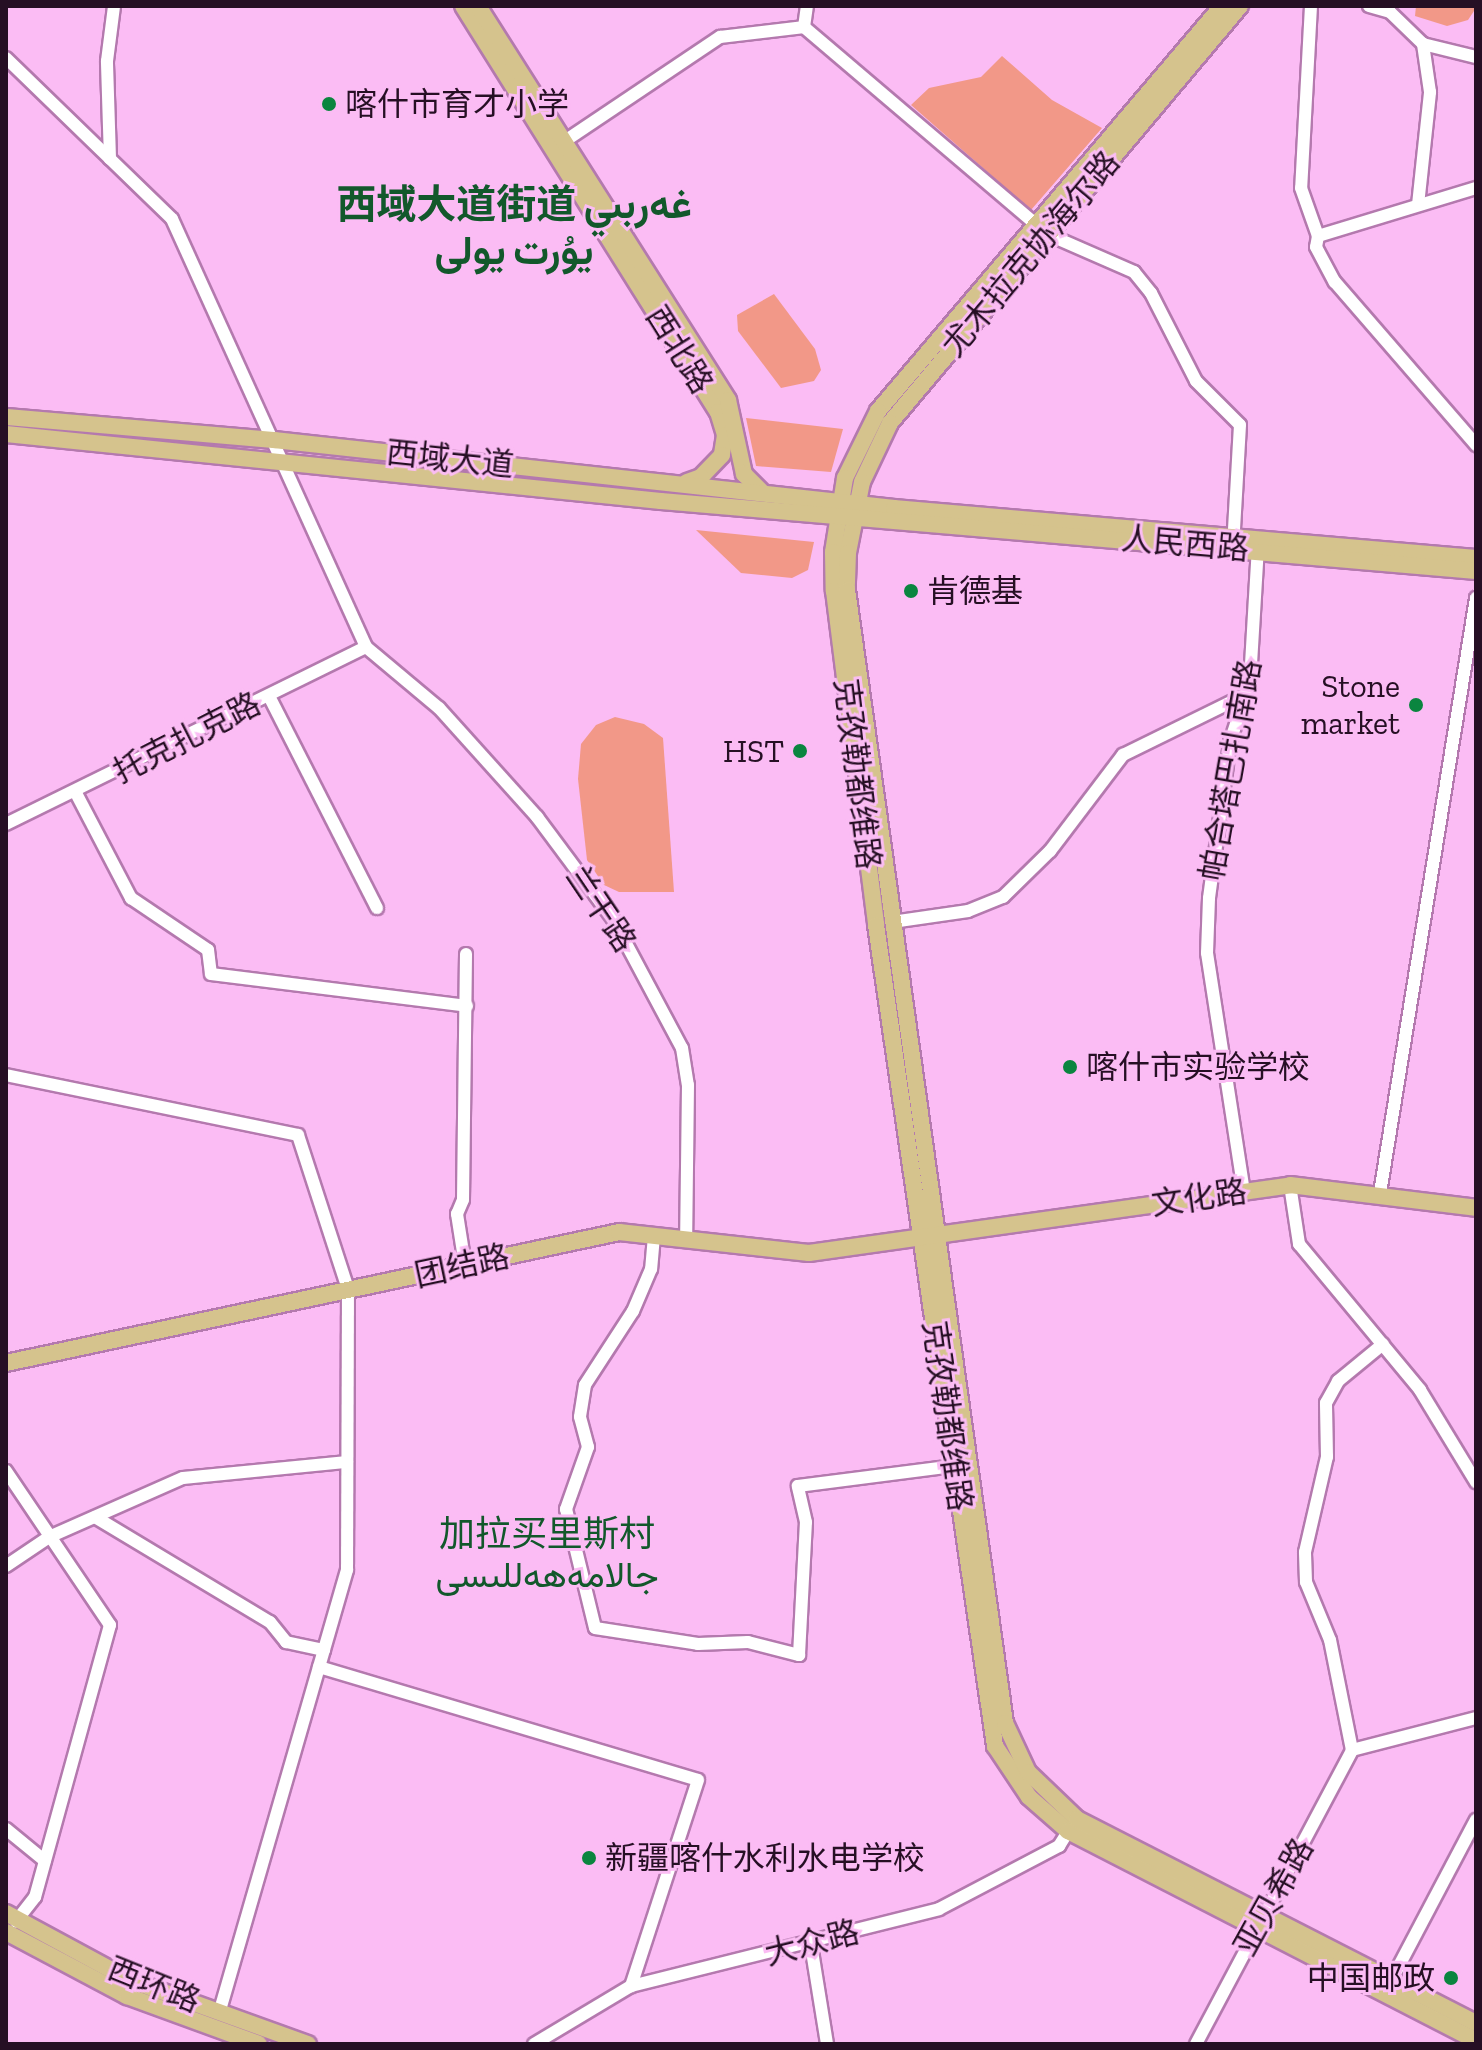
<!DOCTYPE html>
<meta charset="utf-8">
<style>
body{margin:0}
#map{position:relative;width:1482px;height:2050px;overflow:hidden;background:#fbbcf4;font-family:"Zilla Slab",Vazirmatn,"Noto Sans SC",serif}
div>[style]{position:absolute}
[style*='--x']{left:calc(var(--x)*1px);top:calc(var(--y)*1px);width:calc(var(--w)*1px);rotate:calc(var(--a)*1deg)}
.green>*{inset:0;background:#f29888}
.roads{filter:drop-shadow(2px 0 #b479ae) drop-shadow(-2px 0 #b479ae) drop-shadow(0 2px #b479ae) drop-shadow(0 -2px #b479ae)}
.minor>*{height:12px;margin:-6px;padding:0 6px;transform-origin:6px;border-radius:6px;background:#fff}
.major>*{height:16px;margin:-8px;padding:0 8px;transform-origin:8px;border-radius:8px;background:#d5c38d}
.dots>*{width:22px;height:22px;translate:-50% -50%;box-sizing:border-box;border:4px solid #fbbcf4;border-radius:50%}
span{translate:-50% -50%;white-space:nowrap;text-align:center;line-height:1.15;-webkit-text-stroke:6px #fbbcf4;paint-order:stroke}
.poi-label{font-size:32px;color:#260f24}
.left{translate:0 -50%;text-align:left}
.right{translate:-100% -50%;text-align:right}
.street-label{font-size:32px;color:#260f24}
.quarter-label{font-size:36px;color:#12582b}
.district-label{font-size:40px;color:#12582b;font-weight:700}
.frame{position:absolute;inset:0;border:8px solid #260f24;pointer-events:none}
</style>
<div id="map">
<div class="green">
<i style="clip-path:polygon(1416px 6px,1476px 6px,1476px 8px,1468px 20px,1447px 26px,1415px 16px)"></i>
<i style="clip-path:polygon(1002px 56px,1052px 100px,1102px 128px,1031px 210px,911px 105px,929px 88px,981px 77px)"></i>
<i style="clip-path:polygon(774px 294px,815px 349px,821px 370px,814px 381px,781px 388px,738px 331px,737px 315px)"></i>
<i style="clip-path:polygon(746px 418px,843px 429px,831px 472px,756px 466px)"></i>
<i style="clip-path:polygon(696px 530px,814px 542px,808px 570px,792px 578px,741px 573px)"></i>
<i style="clip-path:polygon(615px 717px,644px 724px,663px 738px,674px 892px,619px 892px,604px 885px,587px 860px,578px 779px,581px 744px,596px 725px)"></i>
</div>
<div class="roads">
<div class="minor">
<i style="--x:1311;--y:6;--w:182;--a:93.1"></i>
<i style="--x:1301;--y:188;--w:51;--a:70.5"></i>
<i style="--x:1318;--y:236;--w:11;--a:100"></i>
<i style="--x:1316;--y:247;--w:40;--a:62"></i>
<i style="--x:1335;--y:282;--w:216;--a:49.1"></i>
<i style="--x:1369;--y:6;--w:22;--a:16"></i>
<i style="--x:1390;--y:12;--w:46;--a:44.1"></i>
<i style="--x:1423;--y:44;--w:55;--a:13.8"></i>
<i style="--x:804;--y:27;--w:319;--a:40.4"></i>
<i style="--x:1047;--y:234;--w:95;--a:23.6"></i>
<i style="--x:1134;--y:272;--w:27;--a:51"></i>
<i style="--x:1151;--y:293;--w:99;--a:62.9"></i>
<i style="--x:1196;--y:381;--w:62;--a:45"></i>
<i style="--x:1240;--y:425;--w:121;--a:93.3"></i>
<i style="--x:6;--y:58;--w:231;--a:44.1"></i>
<i style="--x:172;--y:219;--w:470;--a:65.6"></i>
<i style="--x:366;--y:647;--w:95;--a:39.9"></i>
<i style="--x:439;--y:708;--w:147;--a:48"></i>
<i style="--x:537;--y:817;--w:127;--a:53.3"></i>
<i style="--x:613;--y:919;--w:146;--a:61.9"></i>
<i style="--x:682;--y:1048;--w:37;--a:81"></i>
<i style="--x:688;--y:1085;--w:155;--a:90.7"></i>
<i style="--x:559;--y:145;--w:194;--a:-33.9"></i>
<i style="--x:720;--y:37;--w:85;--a:-6.8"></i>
<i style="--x:804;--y:27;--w:21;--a:-82"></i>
<i style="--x:110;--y:159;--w:98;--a:-91.8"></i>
<i style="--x:107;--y:61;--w:55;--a:-82.7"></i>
<i style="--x:1418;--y:205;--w:114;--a:-83.9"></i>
<i style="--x:1430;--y:92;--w:49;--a:-98.3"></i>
<i style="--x:1318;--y:236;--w:165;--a:-16.9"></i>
<i style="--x:269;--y:696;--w:238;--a:63"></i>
<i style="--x:76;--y:793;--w:119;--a:62.4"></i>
<i style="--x:131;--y:898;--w:93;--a:34"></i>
<i style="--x:208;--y:950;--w:24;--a:83"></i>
<i style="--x:211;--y:974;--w:258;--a:7.1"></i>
<i style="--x:6;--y:824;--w:401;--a:-26.2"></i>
<i style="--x:892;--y:922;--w:77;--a:-8.2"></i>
<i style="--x:968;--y:911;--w:38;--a:-22"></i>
<i style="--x:1003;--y:897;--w:66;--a:-44.4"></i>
<i style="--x:1050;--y:851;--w:121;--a:-52.8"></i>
<i style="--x:1123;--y:755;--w:136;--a:-26.2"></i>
<i style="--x:6;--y:1075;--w:298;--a:11.6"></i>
<i style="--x:298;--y:1135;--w:162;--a:72"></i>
<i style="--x:348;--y:1289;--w:281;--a:90.2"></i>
<i style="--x:347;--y:1570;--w:459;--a:106.1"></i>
<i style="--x:1290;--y:1185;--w:60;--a:81.3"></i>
<i style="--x:1299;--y:1244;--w:190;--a:50.3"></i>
<i style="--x:1420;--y:1390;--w:108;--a:58.7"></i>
<i style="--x:1244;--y:1192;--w:242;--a:-98.8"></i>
<i style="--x:1207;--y:953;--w:55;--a:-87.9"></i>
<i style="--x:1209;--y:898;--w:157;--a:-82.3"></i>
<i style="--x:1230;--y:742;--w:64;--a:-71.8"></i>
<i style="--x:1250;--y:681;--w:134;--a:-86.6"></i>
<i style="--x:1380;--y:1193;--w:603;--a:-80.83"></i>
<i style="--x:654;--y:1236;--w:33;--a:95"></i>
<i style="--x:651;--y:1269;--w:46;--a:113.2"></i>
<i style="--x:633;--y:1311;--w:88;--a:123"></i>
<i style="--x:585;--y:1385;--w:32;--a:99"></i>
<i style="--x:580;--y:1417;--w:31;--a:75"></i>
<i style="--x:588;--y:1447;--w:66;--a:109.5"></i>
<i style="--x:566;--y:1509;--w:122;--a:76.3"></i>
<i style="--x:595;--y:1628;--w:104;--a:8.8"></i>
<i style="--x:698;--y:1644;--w:50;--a:-2.3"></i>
<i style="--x:748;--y:1642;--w:53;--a:14.3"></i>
<i style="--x:799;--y:1655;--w:133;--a:-87"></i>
<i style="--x:806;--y:1522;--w:37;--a:-103"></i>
<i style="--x:798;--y:1486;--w:164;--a:-7.3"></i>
<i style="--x:465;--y:1265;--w:52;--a:-98.9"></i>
<i style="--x:457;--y:1214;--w:15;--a:-67"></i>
<i style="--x:463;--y:1200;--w:246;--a:-89.3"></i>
<i style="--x:6;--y:1471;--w:186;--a:56"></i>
<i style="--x:110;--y:1625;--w:282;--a:105.4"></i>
<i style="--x:35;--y:1897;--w:31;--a:128"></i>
<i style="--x:95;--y:1517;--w:204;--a:31"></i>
<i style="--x:270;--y:1622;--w:26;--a:51"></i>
<i style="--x:286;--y:1642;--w:39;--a:12"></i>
<i style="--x:6;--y:1566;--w:52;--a:-34"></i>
<i style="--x:49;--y:1537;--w:146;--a:-23.8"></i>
<i style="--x:183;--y:1478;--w:165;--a:-5.6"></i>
<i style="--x:319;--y:1667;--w:395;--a:16.6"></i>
<i style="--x:698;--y:1780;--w:217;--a:108"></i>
<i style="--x:1352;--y:1750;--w:112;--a:-101.3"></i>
<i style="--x:1330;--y:1640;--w:63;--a:-112.5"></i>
<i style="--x:1306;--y:1582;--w:30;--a:-92"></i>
<i style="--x:1305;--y:1552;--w:98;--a:-77"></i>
<i style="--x:1327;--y:1457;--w:54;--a:-91.1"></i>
<i style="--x:1326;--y:1403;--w:25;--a:-61"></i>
<i style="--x:1338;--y:1381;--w:58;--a:-39.4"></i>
<i style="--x:1352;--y:1750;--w:128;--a:-14.5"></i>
<i style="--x:6;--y:1829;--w:50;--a:39.4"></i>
<i style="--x:811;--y:1945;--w:100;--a:80.8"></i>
<i style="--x:1392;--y:1979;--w:180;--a:-62.2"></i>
<i style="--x:534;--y:2044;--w:113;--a:-30.9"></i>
<i style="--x:631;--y:1986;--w:317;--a:-14"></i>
<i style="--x:939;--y:1909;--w:136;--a:-27.7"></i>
<i style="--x:1059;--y:1846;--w:22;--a:-58"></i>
<i style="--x:1196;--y:2044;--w:333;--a:-62"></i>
</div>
<div class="major">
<i style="--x:463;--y:6;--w:479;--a:57.9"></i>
<i style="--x:718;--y:412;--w:24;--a:73"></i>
<i style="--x:725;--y:435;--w:20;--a:99"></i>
<i style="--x:722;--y:455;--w:30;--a:134"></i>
<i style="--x:701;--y:477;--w:15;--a:160"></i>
<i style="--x:478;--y:6;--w:467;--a:57.6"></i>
<i style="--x:728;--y:400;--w:76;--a:77.8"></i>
<i style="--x:744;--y:474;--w:24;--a:45"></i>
<i style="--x:1222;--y:6;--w:531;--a:130.34"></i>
<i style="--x:878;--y:411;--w:75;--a:116.2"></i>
<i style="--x:845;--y:478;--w:75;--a:99.2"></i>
<i style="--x:833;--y:552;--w:39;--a:89"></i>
<i style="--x:834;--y:591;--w:337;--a:82.8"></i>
<i style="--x:876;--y:925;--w:830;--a:81.75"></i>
<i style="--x:995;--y:1746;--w:61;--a:56.3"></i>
<i style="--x:1029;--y:1797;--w:52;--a:41.1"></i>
<i style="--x:1068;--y:1831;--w:459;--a:27.2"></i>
<i style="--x:1240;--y:6;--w:544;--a:130.01"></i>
<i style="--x:890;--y:423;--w:65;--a:115.4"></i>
<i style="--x:862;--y:482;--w:72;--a:101.2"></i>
<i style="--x:848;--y:553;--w:37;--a:92"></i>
<i style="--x:847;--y:590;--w:1144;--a:82.06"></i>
<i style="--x:1005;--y:1723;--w:54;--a:64.9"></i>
<i style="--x:1028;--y:1772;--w:68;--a:43.8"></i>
<i style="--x:1077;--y:1819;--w:448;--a:27.1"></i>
<i style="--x:6;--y:417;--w:269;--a:4.9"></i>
<i style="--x:274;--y:440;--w:624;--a:6.26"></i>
<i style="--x:894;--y:508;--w:584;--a:4.91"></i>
<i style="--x:6;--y:434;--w:658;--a:5.84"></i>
<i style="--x:661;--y:501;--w:818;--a:4.91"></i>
<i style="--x:6;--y:1363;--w:627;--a:-12.06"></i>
<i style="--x:619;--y:1232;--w:191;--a:6.3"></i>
<i style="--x:809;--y:1253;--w:486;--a:-8"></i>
<i style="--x:1290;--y:1185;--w:187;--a:7"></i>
<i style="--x:6;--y:1913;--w:141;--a:28.4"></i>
<i style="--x:130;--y:1980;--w:189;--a:19.8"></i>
<i style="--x:6;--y:1932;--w:137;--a:27.9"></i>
<i style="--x:127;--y:1996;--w:140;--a:20"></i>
</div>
</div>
<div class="dots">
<i style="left:329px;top:104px;background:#0a853f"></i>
<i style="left:911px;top:591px;background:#0a853f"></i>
<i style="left:1416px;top:705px;background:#0a853f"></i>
<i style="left:800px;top:751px;background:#0a853f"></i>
<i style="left:1070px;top:1067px;background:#0a853f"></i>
<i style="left:589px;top:1858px;background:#0a853f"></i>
<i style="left:1451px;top:1978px;background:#0a853f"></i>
</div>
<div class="poi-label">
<span class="left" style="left:345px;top:104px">喀什市育才小学</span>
<span class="left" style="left:927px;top:591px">肯德基</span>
<span class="right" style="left:1400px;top:705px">Stone<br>market</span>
<span class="right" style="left:784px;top:751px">HST</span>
<span class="left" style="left:1086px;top:1067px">喀什市实验学校</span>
<span class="left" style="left:605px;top:1858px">新疆喀什水利水电学校</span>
<span class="right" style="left:1435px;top:1978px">中国邮政</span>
</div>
<div class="street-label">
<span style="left:1031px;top:254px;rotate:-50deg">尤木拉克协海尔路</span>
<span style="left:679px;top:350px;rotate:58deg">西北路</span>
<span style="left:450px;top:459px;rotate:6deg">西域大道</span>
<span style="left:1185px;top:544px;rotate:5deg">人民西路</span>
<span style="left:187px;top:738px;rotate:-27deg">托克扎克路</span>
<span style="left:1231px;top:770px;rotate:-80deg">帕合塔巴扎南路</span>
<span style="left:857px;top:774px;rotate:83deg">克孜勒都维路</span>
<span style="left:601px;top:909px;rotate:56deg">兰干路</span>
<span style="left:1199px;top:1198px;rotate:-8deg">文化路</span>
<span style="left:462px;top:1266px;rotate:-12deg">团结路</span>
<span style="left:947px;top:1416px;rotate:82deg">克孜勒都维路</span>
<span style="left:1274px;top:1897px;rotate:-61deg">亚贝希路</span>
<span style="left:812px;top:1943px;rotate:-14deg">大众路</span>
<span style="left:154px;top:1985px;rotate:22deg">西环路</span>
</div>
<div class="quarter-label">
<span style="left:547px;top:1554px">加拉买里斯村<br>جالامەھەللىسى</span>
</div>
<div class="district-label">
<span style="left:514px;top:227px">西域大道街道 غەربىي<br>يۇرت يولى</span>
</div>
<div class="frame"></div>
</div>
